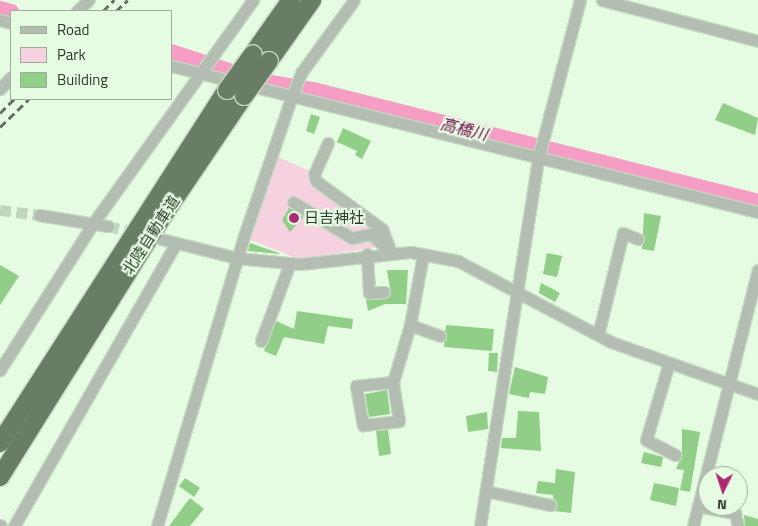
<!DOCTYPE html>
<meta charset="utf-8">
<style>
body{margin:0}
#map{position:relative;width:758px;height:526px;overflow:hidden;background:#e6fce2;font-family:"Titillium Web","Noto Sans JP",sans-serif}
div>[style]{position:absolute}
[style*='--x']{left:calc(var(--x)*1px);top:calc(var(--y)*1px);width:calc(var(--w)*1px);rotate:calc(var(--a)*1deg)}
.green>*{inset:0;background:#f6d1e0}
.river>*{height:18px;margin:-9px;padding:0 9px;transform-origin:9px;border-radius:9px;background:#f59dc5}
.building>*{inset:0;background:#91ce88}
.minor-tunnel>*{height:11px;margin-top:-5.5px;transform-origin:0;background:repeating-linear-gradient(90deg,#c2d5be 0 11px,transparent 0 16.5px)}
.roads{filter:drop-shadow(1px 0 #c5d9c2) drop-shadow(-1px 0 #c5d9c2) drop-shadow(0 1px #c5d9c2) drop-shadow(0 -1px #c5d9c2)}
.minor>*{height:11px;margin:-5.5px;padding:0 5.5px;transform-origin:5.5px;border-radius:5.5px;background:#b3bdb2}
.highway>*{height:18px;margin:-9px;padding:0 9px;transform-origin:9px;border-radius:9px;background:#697d66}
.rail>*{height:3px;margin-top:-1.5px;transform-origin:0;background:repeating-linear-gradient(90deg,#636f60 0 8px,transparent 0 12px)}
.bridges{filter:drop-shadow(1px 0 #c5d9c2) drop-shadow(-1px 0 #c5d9c2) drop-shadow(0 1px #c5d9c2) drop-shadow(0 -1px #c5d9c2)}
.highway-bridge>*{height:18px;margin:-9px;padding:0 9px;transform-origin:9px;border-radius:9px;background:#697d66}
.dots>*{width:14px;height:14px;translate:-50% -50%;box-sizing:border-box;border:2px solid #e6fce2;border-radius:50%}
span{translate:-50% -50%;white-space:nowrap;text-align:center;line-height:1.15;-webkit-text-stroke:4.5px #e6fce2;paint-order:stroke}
.poi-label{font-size:15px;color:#31392f}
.left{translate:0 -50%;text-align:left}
.street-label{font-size:15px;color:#31392f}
.water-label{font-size:16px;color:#720948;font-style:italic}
.legend{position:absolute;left:10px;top:10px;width:162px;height:90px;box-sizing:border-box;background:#e6fce2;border:1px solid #9eae9a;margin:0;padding:6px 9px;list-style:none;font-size:15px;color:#31392f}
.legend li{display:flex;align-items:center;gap:10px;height:25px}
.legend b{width:25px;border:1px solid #9eae9a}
.north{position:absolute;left:698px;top:466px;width:50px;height:50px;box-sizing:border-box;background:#e6fce2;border:1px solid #9eae9a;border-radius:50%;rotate:184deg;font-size:14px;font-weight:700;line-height:20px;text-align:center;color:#31392f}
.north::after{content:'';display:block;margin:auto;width:18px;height:22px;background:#ad2973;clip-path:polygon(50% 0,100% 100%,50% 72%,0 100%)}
</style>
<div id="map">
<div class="green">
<i style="clip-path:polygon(278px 157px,310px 171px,384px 222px,392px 245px,299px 259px,248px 239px)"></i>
</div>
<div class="river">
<i style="--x:0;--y:10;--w:11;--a:15"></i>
<i style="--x:171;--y:53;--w:93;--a:18.2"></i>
<i style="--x:259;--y:82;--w:55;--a:9.5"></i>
<i style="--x:313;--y:91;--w:459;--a:14.1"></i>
</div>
<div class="building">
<i style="clip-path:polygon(723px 103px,758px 118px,755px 135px,715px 120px)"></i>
<i style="clip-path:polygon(311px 114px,320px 117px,314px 134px,306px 131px)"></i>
<i style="clip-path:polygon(343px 128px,371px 141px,362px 159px,355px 155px,357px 151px,337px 142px)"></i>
<i style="clip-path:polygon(289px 208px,303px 217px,290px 232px,282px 220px)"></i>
<i style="clip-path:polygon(644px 213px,661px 216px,654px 251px,642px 249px)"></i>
<i style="clip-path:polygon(250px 243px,279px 253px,279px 254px,248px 251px)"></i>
<i style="clip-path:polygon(547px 253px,562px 256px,557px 277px,543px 274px)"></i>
<i style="clip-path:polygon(0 265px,19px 276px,0 305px)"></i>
<i style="clip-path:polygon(387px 270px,408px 270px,406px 304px,385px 304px,368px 311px,366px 300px,391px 295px)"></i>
<i style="clip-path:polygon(541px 283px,560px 293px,555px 302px,539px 293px)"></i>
<i style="clip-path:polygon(297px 311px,353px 319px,352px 329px,328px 326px,324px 344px,284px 337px,276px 356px,264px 351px,276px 321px,294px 329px)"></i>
<i style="clip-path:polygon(446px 325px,494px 329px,492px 351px,444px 347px)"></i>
<i style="clip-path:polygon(489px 353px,498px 353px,497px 372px,488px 371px)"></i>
<i style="clip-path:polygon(515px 367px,548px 377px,545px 394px,530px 392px,529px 398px,509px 394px)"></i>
<i style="clip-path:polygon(387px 390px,390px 414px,369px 417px,365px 394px)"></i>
<i style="clip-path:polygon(518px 411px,539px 412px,541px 451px,501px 448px,502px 438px,516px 438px)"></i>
<i style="clip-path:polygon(487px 412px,488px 429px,468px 432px,466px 416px)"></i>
<i style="clip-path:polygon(682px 429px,700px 432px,690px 492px,680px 490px,684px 470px,676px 469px,682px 455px)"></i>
<i style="clip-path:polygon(388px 430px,391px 454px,379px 456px,376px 431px)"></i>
<i style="clip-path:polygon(644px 452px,663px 457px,661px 467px,641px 463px)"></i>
<i style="clip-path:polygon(556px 469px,575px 472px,571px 513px,554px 511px,553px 495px,536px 493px,538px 481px,555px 483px)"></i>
<i style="clip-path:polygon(185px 478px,200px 488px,194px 497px,179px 486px)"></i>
<i style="clip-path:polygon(654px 483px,679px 488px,676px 506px,650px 500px)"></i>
<i style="clip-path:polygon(190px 498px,204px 509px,190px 526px,169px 526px)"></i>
<i style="clip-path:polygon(744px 515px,758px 519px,758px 526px,745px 526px)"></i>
</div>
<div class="minor-tunnel">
<i style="--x:0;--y:210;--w:39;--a:7"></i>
<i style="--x:108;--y:226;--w:33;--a:14"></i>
</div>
<div class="roads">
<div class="minor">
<i style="--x:602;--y:0;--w:161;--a:14.7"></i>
<i style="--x:77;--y:11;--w:16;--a:-43"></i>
<i style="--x:0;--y:20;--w:11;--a:15"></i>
<i style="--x:171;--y:66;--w:605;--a:13.97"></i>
<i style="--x:0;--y:89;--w:16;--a:-47"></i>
<i style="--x:328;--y:143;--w:34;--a:114"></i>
<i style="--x:314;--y:174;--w:7;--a:74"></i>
<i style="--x:316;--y:181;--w:82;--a:36"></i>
<i style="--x:382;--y:229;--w:26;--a:69"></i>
<i style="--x:293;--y:202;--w:69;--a:31.4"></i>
<i style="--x:352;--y:238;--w:19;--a:-12"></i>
<i style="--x:371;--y:234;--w:25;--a:43"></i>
<i style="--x:39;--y:215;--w:70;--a:9.1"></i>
<i style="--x:161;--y:239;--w:78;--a:14"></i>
<i style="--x:237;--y:258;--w:63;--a:5.4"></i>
<i style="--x:300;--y:264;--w:112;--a:-6.2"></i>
<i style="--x:411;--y:252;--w:48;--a:10.8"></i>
<i style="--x:458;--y:261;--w:173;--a:27.9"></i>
<i style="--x:611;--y:342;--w:156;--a:19.5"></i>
<i style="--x:367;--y:254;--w:39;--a:87"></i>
<i style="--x:369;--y:293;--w:15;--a:-4"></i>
<i style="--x:423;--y:255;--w:71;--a:100.5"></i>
<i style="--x:410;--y:325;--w:32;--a:20"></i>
<i style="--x:598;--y:335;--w:105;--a:-76.2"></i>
<i style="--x:623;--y:233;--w:16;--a:22"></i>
<i style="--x:261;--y:341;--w:83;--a:-69.6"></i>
<i style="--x:669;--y:363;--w:80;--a:106.6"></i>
<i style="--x:646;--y:440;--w:33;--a:27"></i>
<i style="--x:0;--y:370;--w:175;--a:-57.6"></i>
<i style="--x:94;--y:222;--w:273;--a:-54.4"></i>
<i style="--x:393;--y:382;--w:37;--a:174"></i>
<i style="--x:356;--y:386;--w:40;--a:80"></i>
<i style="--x:363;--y:425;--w:36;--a:-6"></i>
<i style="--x:399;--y:421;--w:39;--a:-99"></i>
<i style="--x:393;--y:382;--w:59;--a:-73.4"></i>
<i style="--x:486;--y:491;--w:66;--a:12.3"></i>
<i style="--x:698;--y:506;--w:38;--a:11"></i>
<i style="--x:735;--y:513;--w:13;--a:77"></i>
<i style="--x:0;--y:525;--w:1;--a:45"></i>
<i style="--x:14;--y:526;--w:326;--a:-60.2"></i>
<i style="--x:157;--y:526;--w:306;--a:-73.3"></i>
<i style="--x:245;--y:233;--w:142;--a:-71.1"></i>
<i style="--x:291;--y:99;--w:28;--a:-69"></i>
<i style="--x:301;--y:73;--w:90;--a:-54"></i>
<i style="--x:480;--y:526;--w:376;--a:-81"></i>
<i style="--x:539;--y:155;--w:160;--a:-75.2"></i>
<i style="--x:693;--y:526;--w:264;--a:-75.8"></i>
</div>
<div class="highway">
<i style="--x:253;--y:54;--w:66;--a:-54.9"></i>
<i style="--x:269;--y:61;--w:75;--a:-54.8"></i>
<i style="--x:0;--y:443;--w:420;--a:-57.3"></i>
<i style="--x:0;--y:477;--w:308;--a:-58"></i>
<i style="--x:163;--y:216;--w:145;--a:-56"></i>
</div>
</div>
<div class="rail">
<i style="--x:103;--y:11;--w:16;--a:-45"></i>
<i style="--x:116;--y:11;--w:16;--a:-43"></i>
<i style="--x:0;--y:113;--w:20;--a:-45"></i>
<i style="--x:0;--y:127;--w:40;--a:-44"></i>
</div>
<div class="bridges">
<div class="highway-bridge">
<i style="--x:227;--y:90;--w:44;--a:-54.2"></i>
<i style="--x:244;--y:96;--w:43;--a:-54.5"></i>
</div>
</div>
<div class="dots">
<i style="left:294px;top:218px;background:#ad2973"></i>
</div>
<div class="poi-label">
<span class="left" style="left:304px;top:218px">日吉神社</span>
</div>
<div class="street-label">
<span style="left:151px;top:235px;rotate:-57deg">北陸自動車道</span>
</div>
<div class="water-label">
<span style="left:464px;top:129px;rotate:14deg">高橋川</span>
</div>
<ul class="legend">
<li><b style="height:6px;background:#b3bdb2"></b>Road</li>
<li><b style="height:14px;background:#f6d1e0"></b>Park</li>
<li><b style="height:14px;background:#91ce88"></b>Building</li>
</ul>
<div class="north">N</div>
</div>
